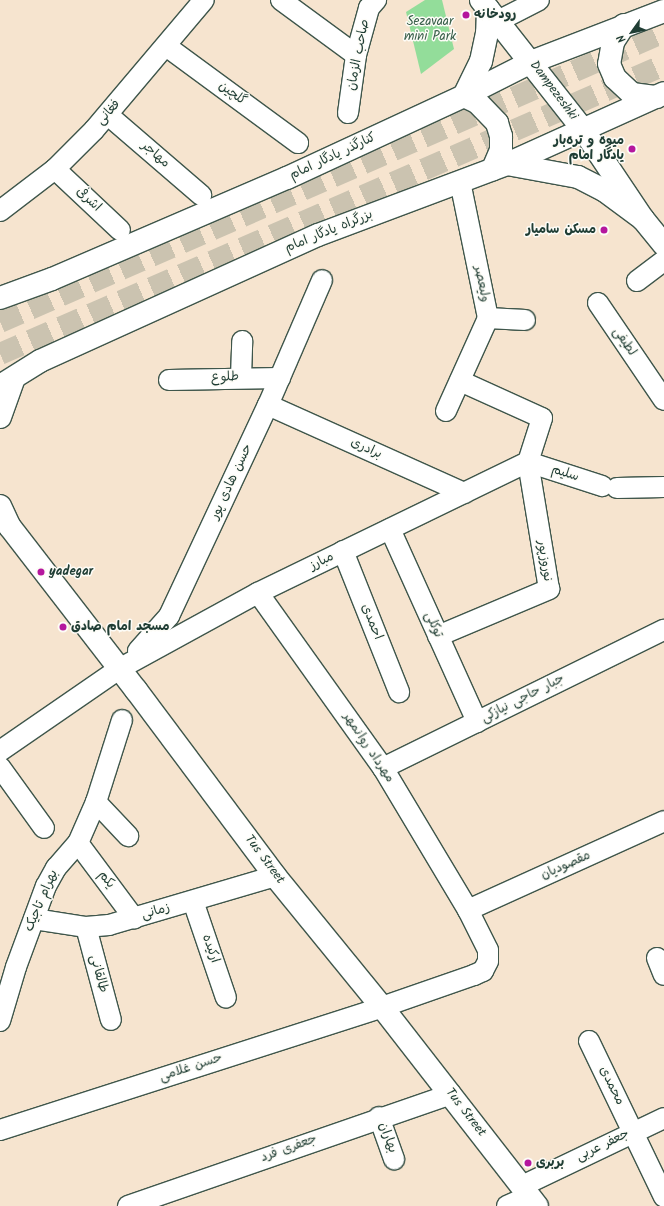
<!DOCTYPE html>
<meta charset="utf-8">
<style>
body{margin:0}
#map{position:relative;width:664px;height:1206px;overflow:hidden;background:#f6e4cf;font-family:Kalam,"Playpen Sans Arabic",sans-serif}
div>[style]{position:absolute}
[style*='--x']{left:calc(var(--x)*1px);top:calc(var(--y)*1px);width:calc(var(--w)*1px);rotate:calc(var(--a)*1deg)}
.green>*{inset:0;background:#93dd9a}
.highway-tunnel>*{height:22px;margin-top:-11px;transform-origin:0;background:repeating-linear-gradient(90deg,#cbc3b0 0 22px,transparent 0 33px)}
.roads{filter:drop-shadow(1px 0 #3f564b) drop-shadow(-1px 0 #3f564b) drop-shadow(0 1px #3f564b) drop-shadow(0 -1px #3f564b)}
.street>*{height:20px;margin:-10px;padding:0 10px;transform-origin:10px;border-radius:10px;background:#fff}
.secondary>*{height:22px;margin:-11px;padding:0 11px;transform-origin:11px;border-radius:11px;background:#fff}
.primary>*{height:22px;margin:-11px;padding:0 11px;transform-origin:11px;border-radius:11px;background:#fff}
.dots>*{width:11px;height:11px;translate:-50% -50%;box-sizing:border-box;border:2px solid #fdfcf7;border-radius:50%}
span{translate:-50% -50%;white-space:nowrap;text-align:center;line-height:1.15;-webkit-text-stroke:3px #fdfcf7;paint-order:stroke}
.poi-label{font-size:13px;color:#1f3d34;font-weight:700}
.left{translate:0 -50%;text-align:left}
.right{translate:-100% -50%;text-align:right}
.park-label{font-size:13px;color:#365d48}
.street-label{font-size:13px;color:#1f3d34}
.north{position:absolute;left:612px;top:12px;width:40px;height:40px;-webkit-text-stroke:3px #fdfcf7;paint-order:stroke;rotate:237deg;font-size:11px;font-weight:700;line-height:16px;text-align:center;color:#1f3d34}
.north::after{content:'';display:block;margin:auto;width:14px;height:18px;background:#1f3d34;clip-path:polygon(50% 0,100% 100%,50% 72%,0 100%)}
</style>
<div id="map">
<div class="green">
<i style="clip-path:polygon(425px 0,442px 0,454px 49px,421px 74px,406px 12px)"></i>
</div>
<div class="highway-tunnel">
<i style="--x:0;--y:322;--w:725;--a:-23.59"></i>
<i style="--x:0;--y:354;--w:724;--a:-23.52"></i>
</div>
<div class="roads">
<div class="street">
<i style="--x:281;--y:0;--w:93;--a:36.3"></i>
<i style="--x:498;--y:21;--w:46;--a:-27.1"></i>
<i style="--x:166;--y:46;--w:164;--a:36.3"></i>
<i style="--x:348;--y:113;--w:59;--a:-82.1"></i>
<i style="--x:356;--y:55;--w:49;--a:-74.5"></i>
<i style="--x:369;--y:8;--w:11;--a:-49"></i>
<i style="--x:108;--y:115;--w:123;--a:40.7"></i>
<i style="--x:55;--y:169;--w:89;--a:43.2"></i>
<i style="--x:0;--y:211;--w:69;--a:-37.4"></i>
<i style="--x:55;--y:169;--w:55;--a:-45"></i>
<i style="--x:94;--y:130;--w:170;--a:-49.8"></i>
<i style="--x:637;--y:281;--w:34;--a:-37"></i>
<i style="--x:598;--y:303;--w:117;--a:55.8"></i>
<i style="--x:488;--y:318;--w:37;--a:3"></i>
<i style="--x:241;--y:377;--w:36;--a:-88"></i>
<i style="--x:169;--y:380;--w:111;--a:-1"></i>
<i style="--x:268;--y:405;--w:215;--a:24.2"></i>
<i style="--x:446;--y:411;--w:102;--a:-65.7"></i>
<i style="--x:488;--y:318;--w:139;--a:-101.6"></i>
<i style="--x:528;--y:462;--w:78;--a:18"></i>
<i style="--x:617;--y:488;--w:47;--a:-1.2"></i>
<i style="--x:390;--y:529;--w:212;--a:65.7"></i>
<i style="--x:343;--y:551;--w:152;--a:68.3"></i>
<i style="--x:438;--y:636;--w:121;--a:-22.9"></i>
<i style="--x:549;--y:589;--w:129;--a:-99.4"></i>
<i style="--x:528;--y:462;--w:46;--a:-72.3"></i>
<i style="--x:542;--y:418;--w:90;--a:-155.7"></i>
<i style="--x:138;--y:651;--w:47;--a:-48.5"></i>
<i style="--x:169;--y:616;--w:233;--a:-64.9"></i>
<i style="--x:268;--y:405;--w:136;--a:-66.6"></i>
<i style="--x:0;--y:751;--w:145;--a:-34.6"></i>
<i style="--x:119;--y:669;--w:158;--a:-28.7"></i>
<i style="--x:258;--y:593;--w:300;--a:-25.9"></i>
<i style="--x:0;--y:767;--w:75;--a:54.2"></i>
<i style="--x:383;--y:768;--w:313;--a:-26.2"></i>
<i style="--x:96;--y:802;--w:47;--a:46.7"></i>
<i style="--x:78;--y:843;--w:94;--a:53.3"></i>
<i style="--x:193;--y:901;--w:102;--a:71.2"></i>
<i style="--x:468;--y:910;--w:215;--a:-24.4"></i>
<i style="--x:34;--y:919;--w:53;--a:8.7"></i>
<i style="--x:86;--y:927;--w:23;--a:-5"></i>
<i style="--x:109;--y:925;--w:173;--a:-16.4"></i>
<i style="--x:86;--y:927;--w:96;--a:75"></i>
<i style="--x:657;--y:958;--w:18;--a:68"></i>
<i style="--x:0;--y:1021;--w:56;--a:-73.5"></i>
<i style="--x:16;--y:967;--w:86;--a:-69.7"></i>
<i style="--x:46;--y:886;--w:21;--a:-61"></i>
<i style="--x:56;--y:868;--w:33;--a:-49"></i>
<i style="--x:78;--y:843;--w:45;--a:-66.3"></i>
<i style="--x:96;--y:802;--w:86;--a:-72.4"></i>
<i style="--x:589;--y:1041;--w:173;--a:64.3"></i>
<i style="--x:379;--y:1117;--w:45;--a:70.3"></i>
<i style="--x:0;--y:1130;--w:401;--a:-17.8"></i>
<i style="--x:382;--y:1007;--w:97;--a:-19.2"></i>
<i style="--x:474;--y:975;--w:10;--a:-24"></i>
<i style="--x:483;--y:971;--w:11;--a:-63"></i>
<i style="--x:488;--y:961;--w:11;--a:-90"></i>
<i style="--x:488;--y:950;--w:45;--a:-116.6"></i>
<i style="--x:468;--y:910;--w:165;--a:-120.9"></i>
<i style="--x:383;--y:768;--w:215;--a:-125.5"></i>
<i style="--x:522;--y:1186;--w:157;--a:-25.6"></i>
<i style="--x:128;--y:1206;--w:342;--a:-19.1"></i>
<i style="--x:507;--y:1206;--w:24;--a:-24"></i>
</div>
<div class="secondary">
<i style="--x:481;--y:0;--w:167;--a:51.8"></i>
<i style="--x:584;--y:131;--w:106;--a:56.2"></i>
<i style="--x:643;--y:219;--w:33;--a:51"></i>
<i style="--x:0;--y:417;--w:41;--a:-70.3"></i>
<i style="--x:0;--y:506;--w:23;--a:65"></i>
<i style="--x:10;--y:527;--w:206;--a:52.3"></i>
<i style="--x:136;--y:690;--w:232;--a:53.2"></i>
<i style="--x:275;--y:876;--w:169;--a:50.8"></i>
<i style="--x:382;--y:1007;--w:252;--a:52.1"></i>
</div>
<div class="primary">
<i style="--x:488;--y:9;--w:24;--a:92"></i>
<i style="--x:487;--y:33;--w:29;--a:102"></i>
<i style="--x:481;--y:61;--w:39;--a:116"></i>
<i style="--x:464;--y:96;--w:14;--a:25"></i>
<i style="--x:477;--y:102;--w:29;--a:46"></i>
<i style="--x:497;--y:123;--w:14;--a:73"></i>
<i style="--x:501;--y:136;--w:14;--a:90"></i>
<i style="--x:501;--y:150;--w:21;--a:113"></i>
<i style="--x:624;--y:25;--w:20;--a:123"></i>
<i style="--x:613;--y:42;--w:22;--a:100"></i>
<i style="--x:609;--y:64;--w:15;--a:67"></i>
<i style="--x:615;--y:78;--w:23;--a:43"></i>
<i style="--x:632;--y:94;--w:25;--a:7"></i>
<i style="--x:507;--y:164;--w:72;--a:10.4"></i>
<i style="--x:578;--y:177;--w:30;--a:27"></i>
<i style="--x:605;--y:191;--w:47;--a:36.4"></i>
<i style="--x:0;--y:298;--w:55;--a:-20.1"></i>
<i style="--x:52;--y:279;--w:256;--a:-23.3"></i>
<i style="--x:287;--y:178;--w:195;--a:-24.9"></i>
<i style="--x:464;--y:96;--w:75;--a:-26.9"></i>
<i style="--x:531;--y:62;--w:142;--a:-21"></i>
<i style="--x:0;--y:386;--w:47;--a:-32"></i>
<i style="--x:40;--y:361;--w:305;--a:-24.4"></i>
<i style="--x:318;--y:235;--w:202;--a:-20.6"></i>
<i style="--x:507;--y:164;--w:172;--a:-24.3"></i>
</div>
</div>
<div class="dots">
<i style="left:466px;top:15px;background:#b5179e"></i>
<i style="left:632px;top:149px;background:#b5179e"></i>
<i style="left:604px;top:230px;background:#b5179e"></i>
<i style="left:41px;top:572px;background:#b5179e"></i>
<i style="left:63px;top:627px;background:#b5179e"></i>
<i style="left:528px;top:1163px;background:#b5179e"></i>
</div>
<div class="poi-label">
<span class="left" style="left:474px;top:15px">رودخانه</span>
<span class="right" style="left:624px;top:149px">میوه و تره‌بار<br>یادگار امام</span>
<span class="right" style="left:596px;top:230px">مسکن سامیار</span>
<span class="left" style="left:49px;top:572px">yadegar</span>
<span class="left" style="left:71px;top:627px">مسجد امام صادق</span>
<span class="left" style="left:536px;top:1163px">بربری</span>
</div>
<div class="park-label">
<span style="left:430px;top:30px">Sezavaar<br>mini Park</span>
</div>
<div class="street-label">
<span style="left:359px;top:55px;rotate:-79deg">صاحب الزمان</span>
<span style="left:553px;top:91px;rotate:53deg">Dampezeshki</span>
<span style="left:232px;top:94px;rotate:36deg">گلچین</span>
<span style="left:109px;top:113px;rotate:-48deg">فغانی</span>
<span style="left:155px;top:155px;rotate:41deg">مهاجر</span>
<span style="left:333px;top:157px;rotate:-25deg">کنارگذر یادگار امام</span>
<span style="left:88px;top:200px;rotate:43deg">اشرفی</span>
<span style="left:329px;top:232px;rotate:-22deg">بزرگراه یادگار امام</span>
<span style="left:481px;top:284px;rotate:78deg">ولیعصر</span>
<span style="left:624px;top:342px;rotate:56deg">لطیفی</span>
<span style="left:225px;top:378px;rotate:-2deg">طلوع</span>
<span style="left:366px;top:449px;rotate:24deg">برادری</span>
<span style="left:565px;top:474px;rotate:18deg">سلیم</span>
<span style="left:232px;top:482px;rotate:-65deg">حسن هادی پور</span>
<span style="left:544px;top:561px;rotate:81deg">نوروزپور</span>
<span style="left:322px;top:562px;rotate:-26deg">مبارز</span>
<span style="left:371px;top:622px;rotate:68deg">احمدی</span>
<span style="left:433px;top:625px;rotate:66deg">توکلی</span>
<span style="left:523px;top:699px;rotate:-27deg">جبار حاجی نیازکی</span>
<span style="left:368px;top:748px;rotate:56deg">مهرداد روانمهر</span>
<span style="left:264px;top:860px;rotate:53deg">Tus Street</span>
<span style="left:566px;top:866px;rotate:-24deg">مقصودیان</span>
<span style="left:106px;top:880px;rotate:53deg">یکم</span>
<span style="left:42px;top:901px;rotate:-67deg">بهرام تاجیک</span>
<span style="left:156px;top:912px;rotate:-16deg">زمانی</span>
<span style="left:210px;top:949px;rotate:71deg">ارکیده</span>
<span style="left:98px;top:974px;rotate:75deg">طالقانی</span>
<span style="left:191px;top:1068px;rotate:-18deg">حسن غلامی</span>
<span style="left:611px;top:1086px;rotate:64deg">محمدی</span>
<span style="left:465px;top:1113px;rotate:52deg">Tus Street</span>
<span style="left:387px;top:1138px;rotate:70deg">بهاران</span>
<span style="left:603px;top:1146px;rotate:-26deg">جعفر عربی</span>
<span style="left:289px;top:1149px;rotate:-20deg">جعفری فرد</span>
</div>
<div class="north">N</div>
</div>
